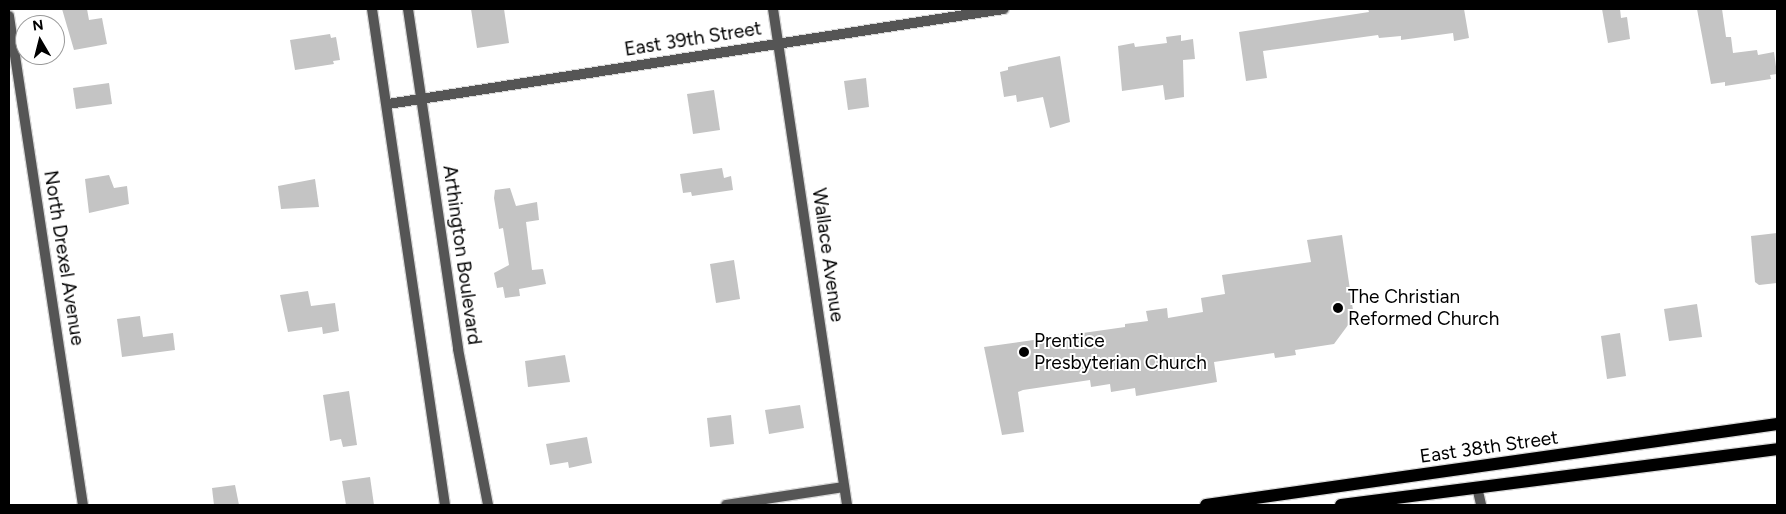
<!DOCTYPE html>
<style>
body{margin:0}
#map{position:relative;width:1786px;height:514px;overflow:hidden;background:#fff;font-family:Figtree,sans-serif}
div>[style]{position:absolute}
[style*='--x']{left:calc(var(--x)*1px);top:calc(var(--y)*1px);width:calc(var(--w)*1px);rotate:calc(var(--a)*1deg)}
.building>*{inset:0;background:#c4c4c4}
.roads{filter:drop-shadow(1px 0 #dbdbdb) drop-shadow(-1px 0 #dbdbdb) drop-shadow(0 1px #dbdbdb) drop-shadow(0 -1px #dbdbdb)}
.street>*{height:10px;margin:-5px;padding:0 5px;transform-origin:5px;border-radius:5px;background:#555}
.primary>*{height:12px;margin:-6px;padding:0 6px;transform-origin:6px;border-radius:6px;background:#000}
.dots>*{width:14px;height:14px;translate:-50% -50%;box-sizing:border-box;border:2px solid #fff;border-radius:50%}
span{translate:-50% -50%;white-space:nowrap;text-align:center;line-height:1.15;-webkit-text-stroke:4px #fff;paint-order:stroke}
.street-label{font-size:19px;color:#000}
.poi-label{font-size:19px;color:#000}
.left{translate:0 -50%;text-align:left}
.frame{position:absolute;inset:0;border:10px solid #000;pointer-events:none}
.north{position:absolute;left:15px;top:15px;width:50px;height:50px;box-sizing:border-box;background:#fff;border:1px solid #999;border-radius:50%;rotate:352deg;font-size:14px;font-weight:700;line-height:20px;text-align:center;color:#000}
.north::after{content:'';display:block;margin:auto;width:18px;height:22px;background:#000;clip-path:polygon(50% 0,100% 100%,50% 72%,0 100%)}
</style>
<div id="map">
<div class="building">
<i style="clip-path:polygon(62px 9px,87px 9px,89px 20px,102px 18px,107px 44px,74px 50px)"></i>
<i style="clip-path:polygon(471px 9px,504px 9px,509px 43px,477px 48px)"></i>
<i style="clip-path:polygon(1368px 9px,1464px 9px,1469px 38px,1454px 41px,1453px 33px,1401px 40px,1401px 36px,1379px 38px,1378px 35px,1263px 51px,1267px 78px,1246px 81px,1239px 32px,1369px 12px)"></i>
<i style="clip-path:polygon(1602px 9px,1620px 9px,1621px 18px,1627px 17px,1630px 39px,1608px 43px)"></i>
<i style="clip-path:polygon(1697px 9px,1722px 9px,1726px 37px,1731px 37px,1733px 53px,1757px 50px,1758px 55px,1774px 52px,1777px 74px,1770px 75px,1771px 79px,1725px 86px,1725px 82px,1711px 84px)"></i>
<i style="clip-path:polygon(330px 34px,331px 38px,336px 37px,340px 60px,333px 61px,334px 64px,295px 70px,290px 40px)"></i>
<i style="clip-path:polygon(1181px 35px,1181px 41px,1193px 39px,1195px 59px,1183px 60px,1184px 97px,1165px 100px,1163px 85px,1122px 91px,1118px 46px,1134px 43px,1135px 47px,1167px 43px,1166px 37px)"></i>
<i style="clip-path:polygon(1060px 56px,1070px 122px,1050px 128px,1043px 97px,1017px 102px,1016px 95px,1004px 97px,1000px 72px,1008px 70px,1008px 67px)"></i>
<i style="clip-path:polygon(866px 78px,869px 107px,848px 110px,844px 81px)"></i>
<i style="clip-path:polygon(109px 83px,112px 104px,76px 109px,73px 88px)"></i>
<i style="clip-path:polygon(714px 90px,720px 130px,693px 134px,687px 94px)"></i>
<i style="clip-path:polygon(722px 168px,724px 178px,731px 176px,733px 190px,692px 196px,691px 192px,683px 193px,680px 174px)"></i>
<i style="clip-path:polygon(109px 175px,114px 188px,127px 186px,129px 204px,89px 213px,85px 179px)"></i>
<i style="clip-path:polygon(315px 179px,319px 207px,281px 209px,278px 186px)"></i>
<i style="clip-path:polygon(510px 188px,516px 206px,537px 202px,539px 220px,526px 222px,532px 270px,543px 269px,546px 284px,519px 289px,520px 296px,505px 298px,503px 287px,497px 288px,494px 273px,509px 265px,503px 228px,499px 229px,494px 198px,495px 190px)"></i>
<i style="clip-path:polygon(1777px 233px,1777px 283px,1759px 285px,1755px 282px,1751px 236px)"></i>
<i style="clip-path:polygon(1342px 235px,1354px 317px,1334px 344px,1295px 350px,1296px 355px,1275px 358px,1274px 353px,1214px 362px,1217px 382px,1136px 396px,1135px 388px,1111px 392px,1110px 384px,1091px 387px,1090px 380px,1023px 390px,1018px 392px,1024px 432px,1002px 435px,984px 347px,1125px 327px,1125px 324px,1148px 321px,1146px 311px,1167px 308px,1168px 318px,1203px 312px,1201px 298px,1225px 294px,1222px 275px,1311px 262px,1307px 240px)"></i>
<i style="clip-path:polygon(734px 260px,740px 299px,716px 303px,710px 264px)"></i>
<i style="clip-path:polygon(308px 291px,311px 306px,335px 303px,339px 331px,323px 334px,322px 327px,288px 332px,280px 295px)"></i>
<i style="clip-path:polygon(1697px 304px,1702px 337px,1669px 341px,1664px 309px)"></i>
<i style="clip-path:polygon(140px 316px,143px 337px,173px 333px,175px 350px,122px 357px,117px 319px)"></i>
<i style="clip-path:polygon(1620px 333px,1626px 376px,1607px 379px,1601px 336px)"></i>
<i style="clip-path:polygon(565px 355px,570px 382px,528px 387px,525px 361px)"></i>
<i style="clip-path:polygon(349px 391px,357px 445px,343px 447px,341px 439px,330px 441px,323px 395px)"></i>
<i style="clip-path:polygon(800px 405px,804px 428px,769px 434px,765px 410px)"></i>
<i style="clip-path:polygon(731px 415px,734px 444px,710px 447px,707px 418px)"></i>
<i style="clip-path:polygon(587px 437px,592px 463px,569px 468px,568px 462px,550px 465px,546px 444px)"></i>
<i style="clip-path:polygon(370px 477px,374px 505px,346px 505px,342px 481px)"></i>
<i style="clip-path:polygon(235px 485px,239px 505px,214px 505px,212px 488px)"></i>
</div>
<div class="roads">
<div class="street">
<i style="--x:372;--y:9;--w:501;--a:81.63"></i>
<i style="--x:408;--y:9;--w:344;--a:81.6"></i>
<i style="--x:458;--y:349;--w:159;--a:79.1"></i>
<i style="--x:773;--y:9;--w:501;--a:81.51"></i>
<i style="--x:9;--y:16;--w:495;--a:81.4"></i>
<i style="--x:388;--y:104;--w:623;--a:-8.77"></i>
<i style="--x:1477;--y:487;--w:18;--a:77"></i>
<i style="--x:726;--y:505;--w:119;--a:-8.7"></i>
</div>
<div class="primary">
<i style="--x:1206;--y:505;--w:577;--a:-8.07"></i>
<i style="--x:1341;--y:505;--w:440;--a:-7.3"></i>
</div>
</div>
<div class="dots">
<i style="left:1338px;top:308px;background:#000"></i>
<i style="left:1024px;top:352px;background:#000"></i>
</div>
<div class="street-label">
<span style="left:693px;top:39px;rotate:-9deg">East 39th Street</span>
<span style="left:462px;top:255px;rotate:82deg">Arthington Boulevard</span>
<span style="left:828px;top:255px;rotate:82deg">Wallace Avenue</span>
<span style="left:64px;top:258px;rotate:81deg">North Drexel Avenue</span>
<span style="left:1489px;top:447px;rotate:-8deg">East 38th Street</span>
</div>
<div class="poi-label">
<span class="left" style="left:1348px;top:308px">The Christian<br>Reformed Church</span>
<span class="left" style="left:1034px;top:352px">Prentice<br>Presbyterian Church</span>
</div>
<div class="frame"></div>
<div class="north">N</div>
</div>
